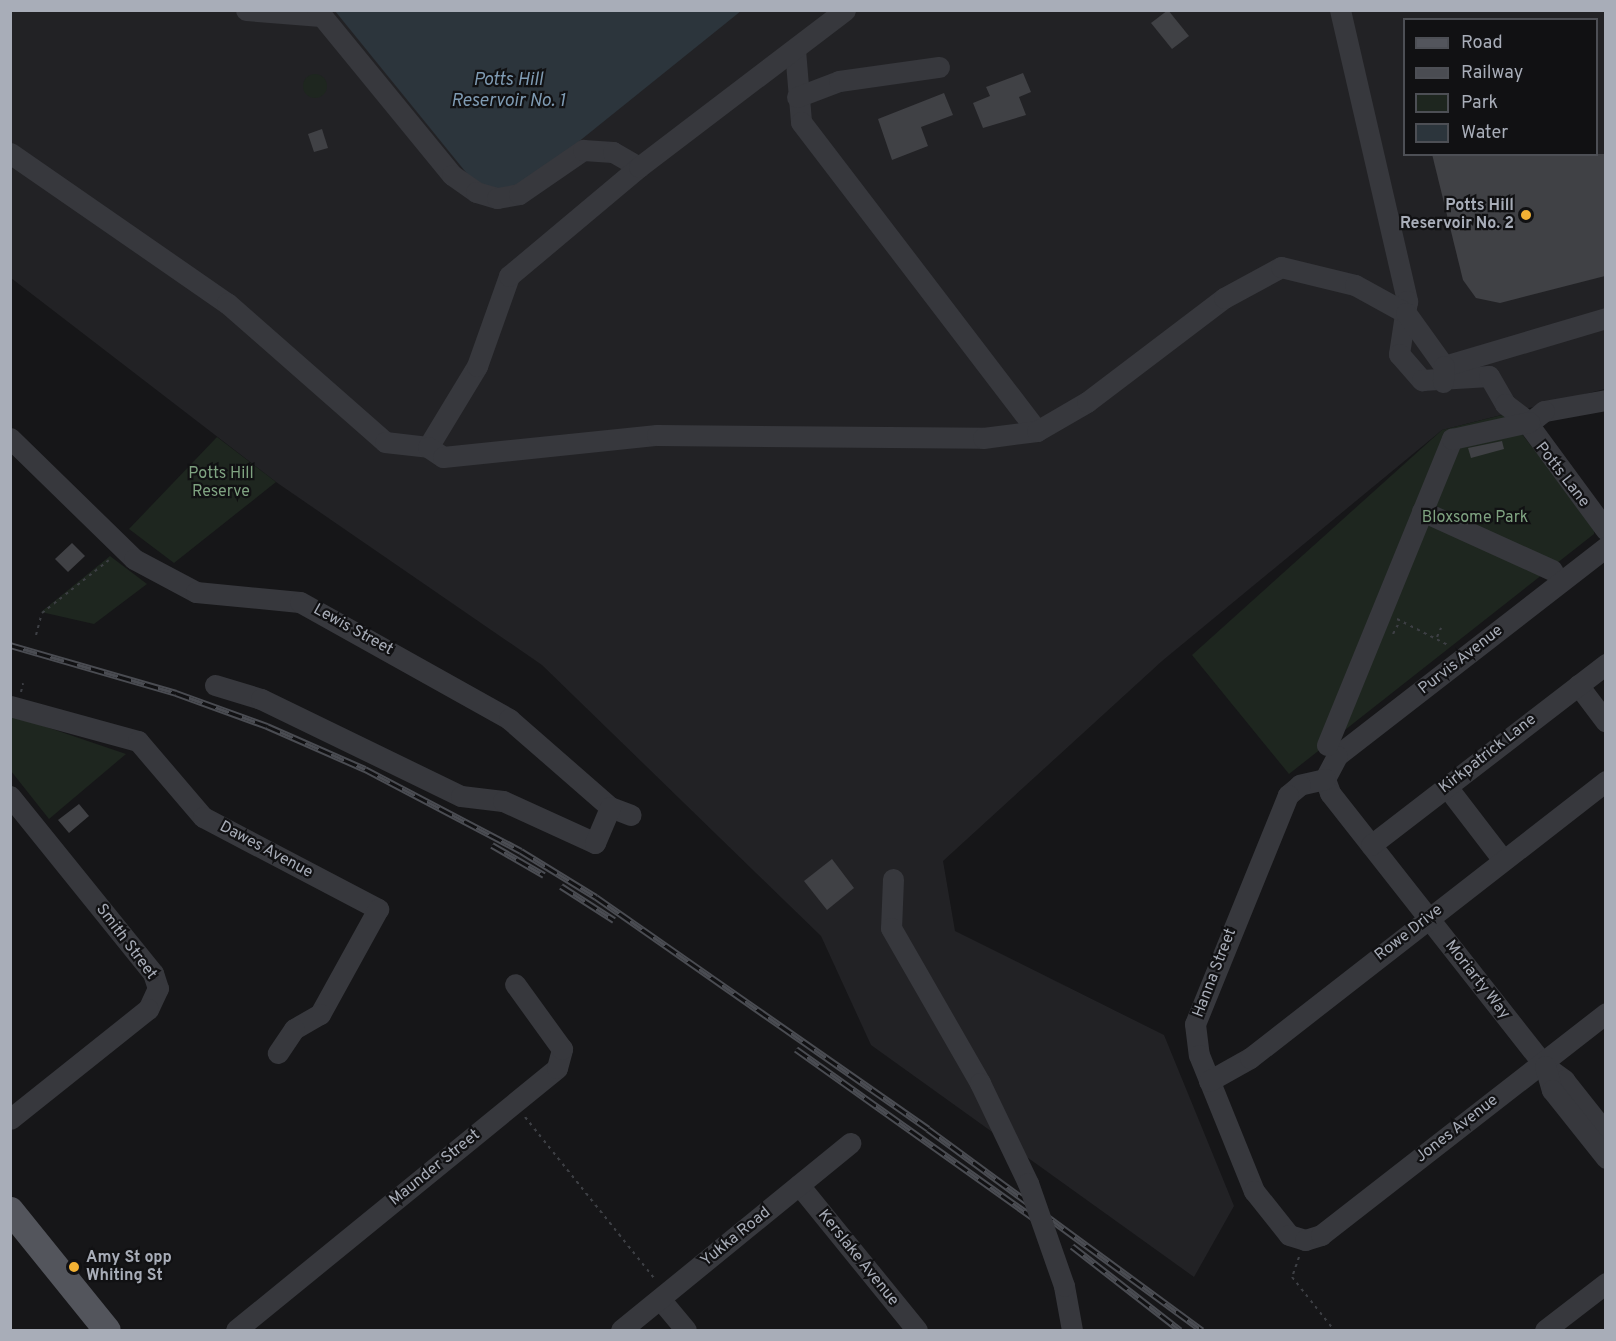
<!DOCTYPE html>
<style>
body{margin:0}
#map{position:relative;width:1616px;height:1341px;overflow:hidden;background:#161618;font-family:Overpass,sans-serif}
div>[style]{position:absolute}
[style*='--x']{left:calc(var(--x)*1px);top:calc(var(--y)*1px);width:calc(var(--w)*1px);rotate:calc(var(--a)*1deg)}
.built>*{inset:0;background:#222225}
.green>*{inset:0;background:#1e261f}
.round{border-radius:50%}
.water>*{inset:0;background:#2c353c}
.building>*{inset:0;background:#404145}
.path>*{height:2px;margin-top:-1px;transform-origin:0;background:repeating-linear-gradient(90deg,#3d3f44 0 3px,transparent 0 7.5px)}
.minor>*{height:21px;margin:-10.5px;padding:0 10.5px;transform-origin:10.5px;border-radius:10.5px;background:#37383d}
.major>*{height:27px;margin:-13.5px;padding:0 13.5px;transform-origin:13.5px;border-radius:13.5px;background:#53555c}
.rail>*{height:7px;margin-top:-3.5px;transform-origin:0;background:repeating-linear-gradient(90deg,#111113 0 14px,#4a4c52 0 28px);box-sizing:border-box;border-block:2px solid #4a4c52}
.minor-bridge>*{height:21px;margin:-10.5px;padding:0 10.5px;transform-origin:10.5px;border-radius:10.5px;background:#37383d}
.dots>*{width:16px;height:16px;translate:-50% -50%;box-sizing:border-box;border:3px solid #111113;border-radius:50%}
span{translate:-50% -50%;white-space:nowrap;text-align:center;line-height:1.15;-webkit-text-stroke:4.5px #111113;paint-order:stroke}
.poi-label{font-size:16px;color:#a8adb8;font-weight:700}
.right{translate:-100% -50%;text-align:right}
.left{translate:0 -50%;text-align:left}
.park-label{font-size:16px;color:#7fa381}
.street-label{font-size:16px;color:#a8adb8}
.water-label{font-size:18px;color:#7f9bb3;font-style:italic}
.frame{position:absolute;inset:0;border:12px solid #a8adb8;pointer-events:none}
.legend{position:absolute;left:1403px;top:18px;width:195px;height:138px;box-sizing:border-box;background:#111113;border:2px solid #4d4f55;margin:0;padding:8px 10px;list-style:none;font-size:18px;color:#a8adb8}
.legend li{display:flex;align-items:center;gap:12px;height:30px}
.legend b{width:30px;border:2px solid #4d4f55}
</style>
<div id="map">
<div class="built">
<i style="clip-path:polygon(evenodd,10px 11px,1605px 11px,1605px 389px,1442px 430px,1162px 661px,943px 861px,955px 931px,1164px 1035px,1234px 1206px,1194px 1277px,871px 1045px,821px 936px,542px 665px,276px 482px,11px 278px,10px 11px,1404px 20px,1596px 20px,1596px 154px,1404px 154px,1404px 20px)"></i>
</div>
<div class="green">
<i class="round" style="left:303px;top:74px;width:24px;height:24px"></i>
<i style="clip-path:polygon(1506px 414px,1595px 526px,1594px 534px,1289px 774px,1192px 655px,1442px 430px)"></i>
<i style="clip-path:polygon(217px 437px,276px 482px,174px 563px,129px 529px)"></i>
<i style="clip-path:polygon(110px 556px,147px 584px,94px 624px,41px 612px)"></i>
<i style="clip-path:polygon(11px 715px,126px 754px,49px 819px,11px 771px)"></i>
</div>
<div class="water">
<i style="clip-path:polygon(335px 11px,741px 11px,526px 184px,504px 193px,473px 181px)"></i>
</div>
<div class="building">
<i style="clip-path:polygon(1168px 10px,1189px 36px,1172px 49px,1151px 23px)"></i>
<i style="clip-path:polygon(1023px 73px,1031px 92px,1019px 97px,1026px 115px,983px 128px,973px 103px,990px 96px,986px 87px)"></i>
<i style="clip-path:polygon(944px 93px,953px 115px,921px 127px,928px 146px,892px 160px,878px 119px)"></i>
<i style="clip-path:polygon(322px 129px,328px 148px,314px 152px,308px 134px)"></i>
<i style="clip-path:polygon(1432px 154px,1605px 154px,1605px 276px,1500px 303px,1476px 298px,1463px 280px)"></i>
<i style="clip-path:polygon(1502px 441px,1504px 449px,1471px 458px,1468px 448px)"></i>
<i style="clip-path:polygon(72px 543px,85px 556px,68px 572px,55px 559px)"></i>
<i style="clip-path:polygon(79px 804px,89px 816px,69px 833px,58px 820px)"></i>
<i style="clip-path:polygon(832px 859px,854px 888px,827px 910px,804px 881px)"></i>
</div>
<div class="path">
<i style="--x:1397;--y:619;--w:59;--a:27"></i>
<i style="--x:1393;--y:634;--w:15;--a:-62"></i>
<i style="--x:36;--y:635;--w:23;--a:-75"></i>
<i style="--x:42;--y:613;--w:85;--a:-38.3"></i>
<i style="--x:1437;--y:637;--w:10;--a:-66"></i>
<i style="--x:21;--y:692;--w:9;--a:-77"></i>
<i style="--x:525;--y:1117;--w:208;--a:51.3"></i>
<i style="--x:1299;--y:1257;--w:21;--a:109"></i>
<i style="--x:1292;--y:1277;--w:68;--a:51.6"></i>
</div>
<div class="minor">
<i style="--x:246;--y:10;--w:75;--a:4.6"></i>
<i style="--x:317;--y:10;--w:213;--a:50.7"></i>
<i style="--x:452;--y:175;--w:29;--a:35"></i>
<i style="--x:476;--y:192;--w:22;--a:16"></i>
<i style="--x:497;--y:198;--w:22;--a:-10"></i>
<i style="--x:519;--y:194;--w:78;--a:-34.5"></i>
<i style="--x:583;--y:150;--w:30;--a:4"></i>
<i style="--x:613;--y:152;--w:30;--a:30"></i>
<i style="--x:1340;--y:10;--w:299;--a:77"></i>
<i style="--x:1407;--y:301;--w:54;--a:98.6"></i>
<i style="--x:1399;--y:354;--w:35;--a:49"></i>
<i style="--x:1422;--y:380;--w:67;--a:-3.4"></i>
<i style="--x:1489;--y:376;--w:32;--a:60"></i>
<i style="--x:1505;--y:404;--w:30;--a:37"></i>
<i style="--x:795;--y:50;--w:72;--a:85.2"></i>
<i style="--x:801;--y:122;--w:389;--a:52.6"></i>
<i style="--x:797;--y:97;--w:45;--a:-20.9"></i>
<i style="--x:839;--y:81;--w:101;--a:-8"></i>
<i style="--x:10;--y:153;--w:264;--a:34.7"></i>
<i style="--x:227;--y:303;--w:210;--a:41.3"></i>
<i style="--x:385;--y:442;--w:43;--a:6.6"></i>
<i style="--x:428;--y:447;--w:95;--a:-58.8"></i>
<i style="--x:477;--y:366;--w:96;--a:-70.4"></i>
<i style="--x:509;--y:276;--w:170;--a:-40"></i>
<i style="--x:639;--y:167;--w:259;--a:-37.3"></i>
<i style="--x:1444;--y:366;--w:169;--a:-16.5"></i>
<i style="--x:1606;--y:400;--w:63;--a:169.9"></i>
<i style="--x:1544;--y:411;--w:21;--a:141"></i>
<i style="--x:1528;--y:424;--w:132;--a:53.7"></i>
<i style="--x:10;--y:438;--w:173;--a:44.3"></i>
<i style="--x:134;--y:559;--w:70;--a:28"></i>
<i style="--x:196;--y:592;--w:104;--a:5.5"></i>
<i style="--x:300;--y:602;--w:240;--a:29.2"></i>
<i style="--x:509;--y:719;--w:134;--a:41.1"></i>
<i style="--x:610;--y:807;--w:22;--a:21"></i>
<i style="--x:428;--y:447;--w:18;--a:34"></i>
<i style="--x:443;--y:457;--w:215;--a:-5.9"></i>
<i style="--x:657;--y:435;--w:326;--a:0.5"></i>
<i style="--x:983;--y:438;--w:54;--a:-7.4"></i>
<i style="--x:1037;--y:431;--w:58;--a:-30.1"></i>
<i style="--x:1087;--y:402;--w:172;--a:-37.2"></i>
<i style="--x:1224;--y:298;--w:65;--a:-28.5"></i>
<i style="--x:1281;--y:267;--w:76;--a:13.7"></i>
<i style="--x:1355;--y:285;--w:58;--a:28.8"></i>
<i style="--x:1406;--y:313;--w:65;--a:54.4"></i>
<i style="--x:1444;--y:366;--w:16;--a:94"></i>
<i style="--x:1422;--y:511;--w:143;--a:24.4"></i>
<i style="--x:1606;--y:547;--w:341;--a:142.2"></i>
<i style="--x:1337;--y:756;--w:26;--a:118"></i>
<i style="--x:1325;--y:779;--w:15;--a:70"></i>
<i style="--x:1330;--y:793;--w:347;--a:51.8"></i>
<i style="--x:1545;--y:1066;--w:24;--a:36"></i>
<i style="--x:1564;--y:1080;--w:68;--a:51.6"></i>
<i style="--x:215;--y:685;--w:48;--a:16.9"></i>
<i style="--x:261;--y:699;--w:222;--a:25.9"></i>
<i style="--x:461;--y:796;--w:42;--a:6.8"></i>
<i style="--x:503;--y:801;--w:101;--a:24.5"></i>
<i style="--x:595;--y:843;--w:39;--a:-67"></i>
<i style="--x:1578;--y:685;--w:46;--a:52.9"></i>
<i style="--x:10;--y:706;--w:133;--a:15.3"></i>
<i style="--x:138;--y:741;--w:100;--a:49.5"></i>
<i style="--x:203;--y:817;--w:198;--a:27.7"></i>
<i style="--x:378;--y:909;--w:120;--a:118.9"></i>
<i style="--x:320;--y:1014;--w:30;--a:150"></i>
<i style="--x:294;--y:1029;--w:29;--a:124"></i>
<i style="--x:1327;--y:745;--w:331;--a:-67.8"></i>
<i style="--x:1452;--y:439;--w:79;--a:-12.4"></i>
<i style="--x:1325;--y:779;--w:26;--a:167"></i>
<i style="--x:1300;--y:785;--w:16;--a:140"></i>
<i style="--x:1288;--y:795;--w:247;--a:112.1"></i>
<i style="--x:1195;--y:1024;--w:31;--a:83"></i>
<i style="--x:1199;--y:1055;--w:147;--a:68"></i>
<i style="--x:1254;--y:1191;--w:56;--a:51.5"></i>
<i style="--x:1289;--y:1235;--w:17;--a:17"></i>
<i style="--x:1305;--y:1240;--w:17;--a:-17"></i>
<i style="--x:1321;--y:1235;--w:361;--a:-37.9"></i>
<i style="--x:1447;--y:787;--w:92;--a:52.5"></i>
<i style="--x:10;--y:796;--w:228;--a:51.1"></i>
<i style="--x:153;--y:973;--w:16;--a:72"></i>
<i style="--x:158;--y:988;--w:23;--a:115"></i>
<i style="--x:148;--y:1009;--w:176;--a:141.4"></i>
<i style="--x:1371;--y:845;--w:297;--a:-37.6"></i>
<i style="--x:893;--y:879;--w:49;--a:92.3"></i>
<i style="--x:891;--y:928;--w:179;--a:60.1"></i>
<i style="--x:980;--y:1083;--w:111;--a:64.4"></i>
<i style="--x:1545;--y:1066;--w:25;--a:74"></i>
<i style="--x:1552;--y:1090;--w:87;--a:51.5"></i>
<i style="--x:1209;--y:1081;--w:47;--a:-29.3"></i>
<i style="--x:1250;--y:1058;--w:451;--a:-37.9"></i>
<i style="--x:799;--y:1185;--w:187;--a:50.9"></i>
<i style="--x:1064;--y:1286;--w:45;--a:79.7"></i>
<i style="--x:660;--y:1299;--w:40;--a:50"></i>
<i style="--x:236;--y:1330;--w:414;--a:-39.2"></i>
<i style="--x:557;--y:1068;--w:20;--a:-75"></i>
<i style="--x:562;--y:1049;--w:80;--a:-125.9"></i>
<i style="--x:621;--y:1330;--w:296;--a:-39.2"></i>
<i style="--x:1545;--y:1330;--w:77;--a:-37.6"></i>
</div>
<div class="major">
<i style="--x:10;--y:1210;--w:154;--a:51.1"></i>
</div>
<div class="rail">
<i style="--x:10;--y:645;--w:173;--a:16.1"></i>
<i style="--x:176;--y:693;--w:97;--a:19.9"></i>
<i style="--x:267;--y:726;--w:107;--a:23.7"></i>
<i style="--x:365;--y:769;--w:176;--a:27.7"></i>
<i style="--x:521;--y:851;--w:88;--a:31.5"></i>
<i style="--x:596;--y:897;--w:405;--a:34.9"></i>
<i style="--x:928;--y:1129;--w:340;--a:36.3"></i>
<i style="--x:492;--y:845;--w:60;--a:30"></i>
<i style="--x:561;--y:886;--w:63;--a:32.7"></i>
<i style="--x:796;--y:1049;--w:305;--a:35.4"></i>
<i style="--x:1072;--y:1246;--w:137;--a:37.9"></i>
</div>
<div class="minor-bridge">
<i style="--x:1028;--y:1183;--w:109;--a:70.7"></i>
</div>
<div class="dots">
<i style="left:1526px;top:215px;background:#f2b134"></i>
<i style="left:74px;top:1267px;background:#f2b134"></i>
</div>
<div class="poi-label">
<span class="right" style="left:1514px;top:215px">Potts Hill<br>Reservoir No. 2</span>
<span class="left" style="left:86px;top:1267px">Amy St opp<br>Whiting St</span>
</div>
<div class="park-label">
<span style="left:221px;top:483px">Potts Hill<br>Reserve</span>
<span style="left:1475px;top:518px">Bloxsome Park</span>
</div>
<div class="street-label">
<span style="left:1562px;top:475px;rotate:52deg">Potts Lane</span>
<span style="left:353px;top:630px;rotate:29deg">Lewis Street</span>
<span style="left:1461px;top:660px;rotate:-38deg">Purvis Avenue</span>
<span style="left:1488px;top:754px;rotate:-38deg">Kirkpatrick Lane</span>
<span style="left:266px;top:850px;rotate:28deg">Dawes Avenue</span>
<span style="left:1409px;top:933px;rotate:-38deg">Rowe Drive</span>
<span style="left:126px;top:942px;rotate:53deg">Smith Street</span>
<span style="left:1215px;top:973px;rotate:-69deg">Hanna Street</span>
<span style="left:1477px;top:980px;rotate:52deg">Moriarty Way</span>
<span style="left:1457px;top:1129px;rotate:-38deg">Jones Avenue</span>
<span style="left:435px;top:1168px;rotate:-39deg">Maunder Street</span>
<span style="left:736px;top:1237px;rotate:-39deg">Yukka Road</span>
<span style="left:858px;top:1258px;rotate:51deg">Kerslake Avenue</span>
</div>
<div class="water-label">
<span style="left:508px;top:92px">Potts Hill<br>Reservoir No. 1</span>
</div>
<div class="frame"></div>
<ul class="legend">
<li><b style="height:8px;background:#53555c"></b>Road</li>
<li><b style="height:8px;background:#4a4c52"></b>Railway</li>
<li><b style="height:16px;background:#1e261f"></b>Park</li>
<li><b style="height:16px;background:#2c353c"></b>Water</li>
</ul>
</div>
